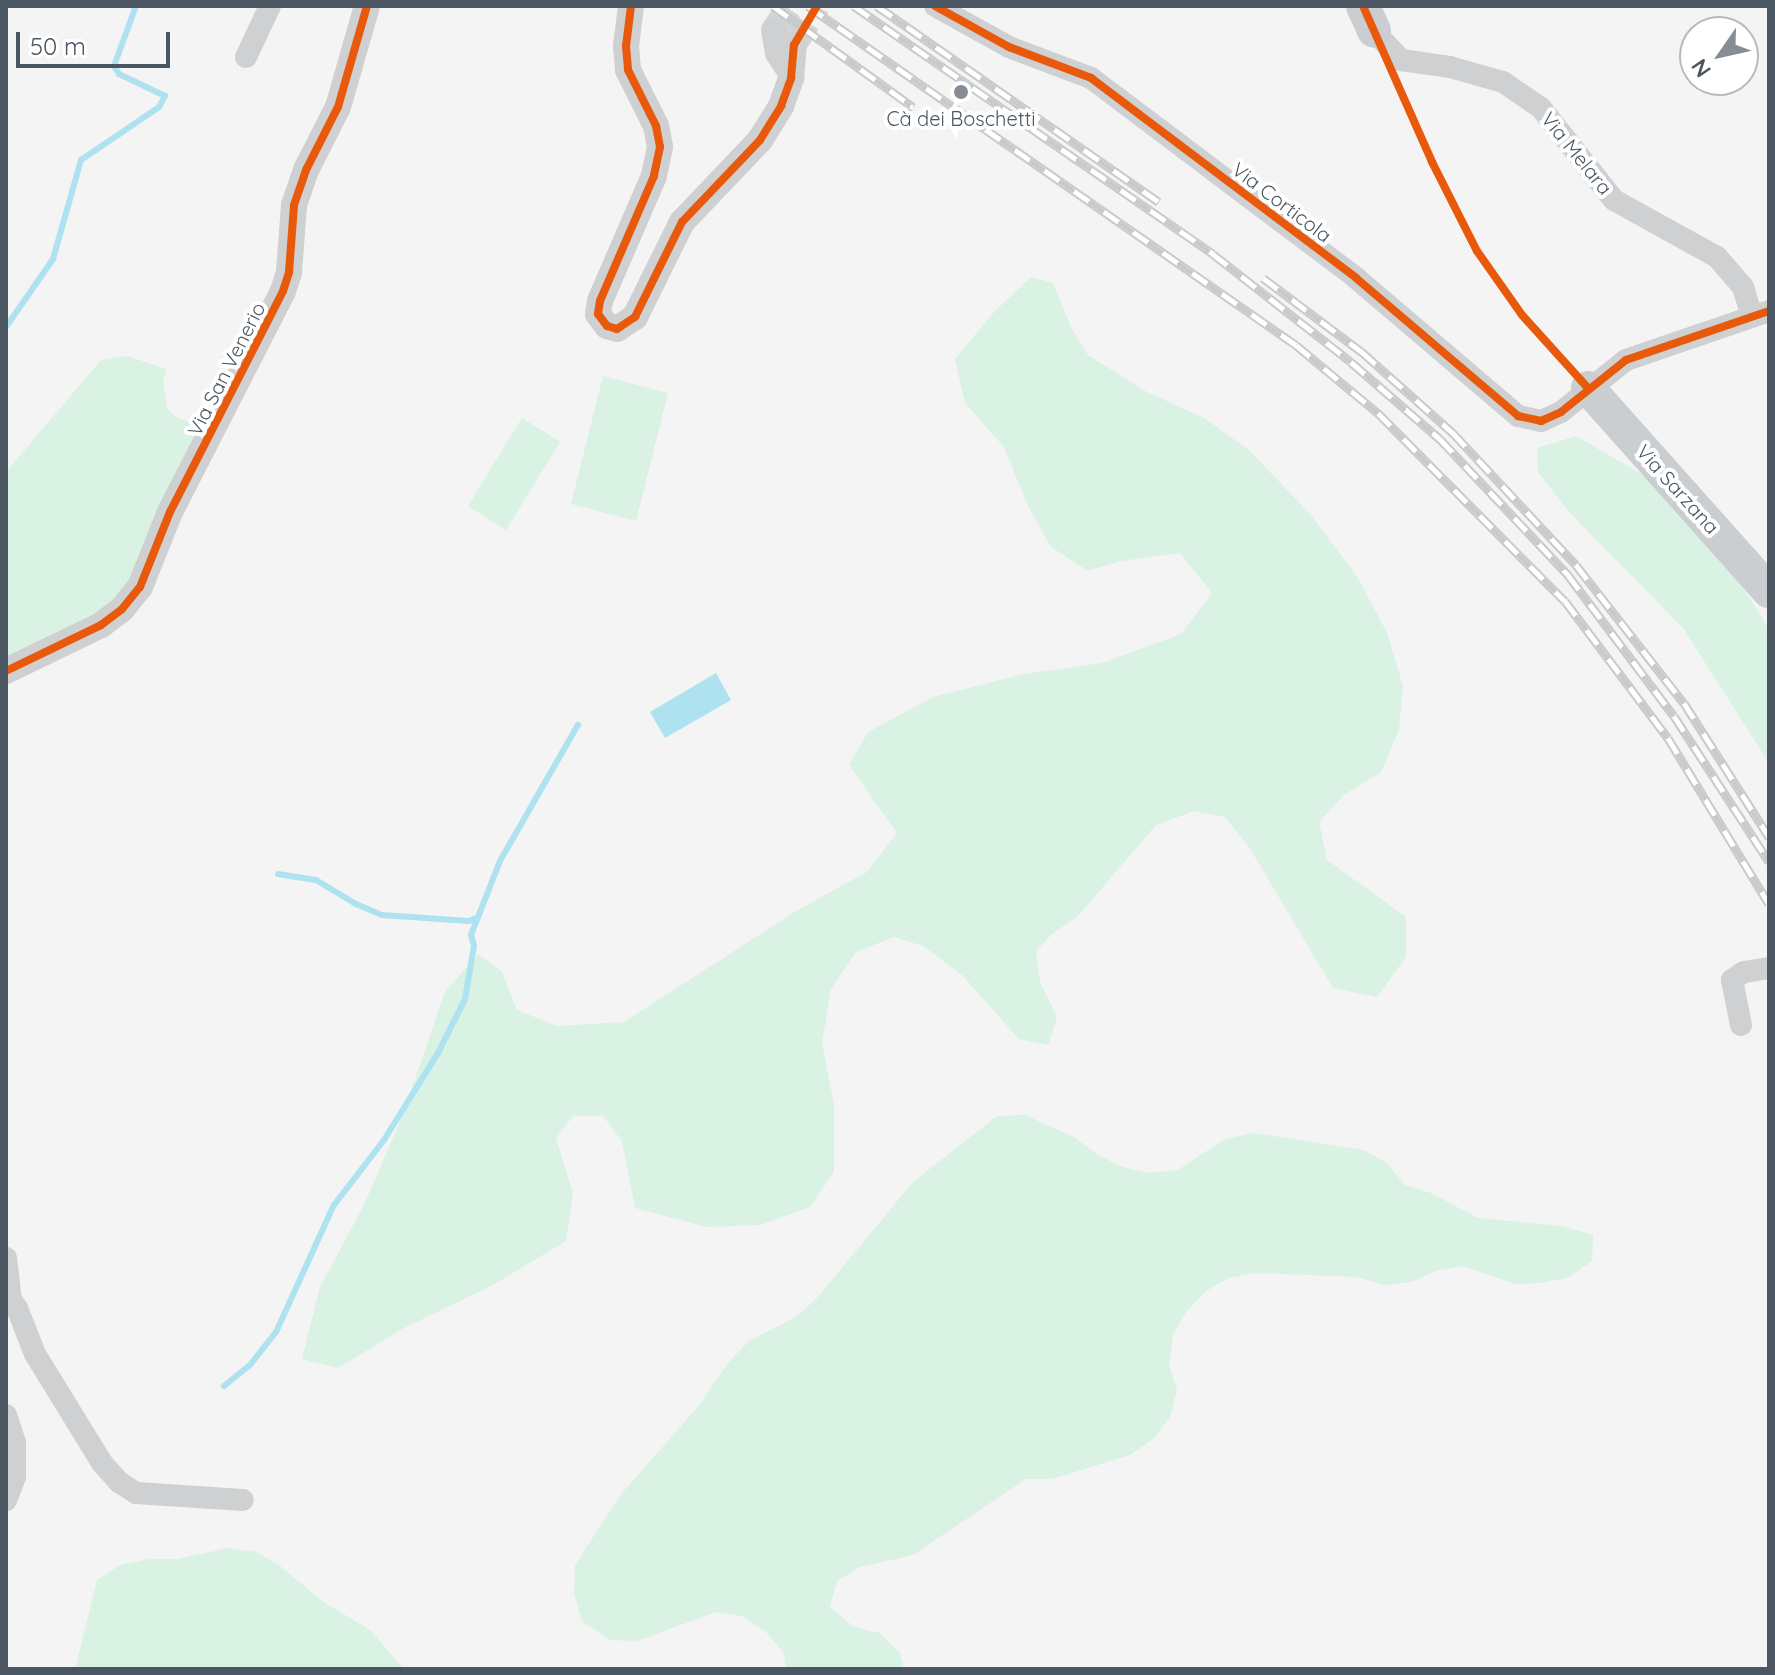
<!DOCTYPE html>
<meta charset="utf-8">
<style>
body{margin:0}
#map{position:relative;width:1775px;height:1675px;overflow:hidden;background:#f4f4f4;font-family:Quicksand,sans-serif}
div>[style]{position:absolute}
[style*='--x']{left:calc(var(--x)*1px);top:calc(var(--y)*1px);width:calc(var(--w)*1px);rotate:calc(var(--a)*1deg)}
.green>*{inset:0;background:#d9f2e3}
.water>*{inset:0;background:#aee2f0}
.stream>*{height:6px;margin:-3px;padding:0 3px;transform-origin:3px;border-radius:3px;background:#aee2f0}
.tertiary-tunnel>*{height:26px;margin-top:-13px;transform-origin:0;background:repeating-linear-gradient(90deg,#d2d4d7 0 26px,transparent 0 39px)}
.minor>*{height:22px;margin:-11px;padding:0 11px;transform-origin:11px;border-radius:11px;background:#ced0d2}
.tertiary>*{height:26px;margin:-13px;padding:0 13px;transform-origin:13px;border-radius:13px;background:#ced0d2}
.primary>*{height:34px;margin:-17px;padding:0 17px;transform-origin:17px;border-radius:17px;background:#caced1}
.rail>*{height:9px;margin-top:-4.5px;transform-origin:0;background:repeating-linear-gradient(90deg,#fff 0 18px,#c9cacc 0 36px);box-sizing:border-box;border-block:2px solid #c9cacc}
.cycleway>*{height:8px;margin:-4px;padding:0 4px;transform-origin:4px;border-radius:4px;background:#e8590c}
.dots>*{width:22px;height:22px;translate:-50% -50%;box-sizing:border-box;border:4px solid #fff;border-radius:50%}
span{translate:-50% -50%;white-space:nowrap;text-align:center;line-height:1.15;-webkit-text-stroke:8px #fff;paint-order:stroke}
.poi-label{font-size:20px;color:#4a5661}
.street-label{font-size:20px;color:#4a5661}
.frame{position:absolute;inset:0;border:8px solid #4a5661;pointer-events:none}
.north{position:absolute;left:1679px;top:16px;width:80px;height:80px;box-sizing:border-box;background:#fff;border:2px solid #b7bbc0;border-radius:50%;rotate:236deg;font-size:22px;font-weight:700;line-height:32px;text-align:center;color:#4a5661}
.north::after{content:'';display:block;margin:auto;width:28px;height:36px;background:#868d94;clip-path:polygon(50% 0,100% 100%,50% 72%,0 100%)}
.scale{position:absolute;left:16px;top:32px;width:154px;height:36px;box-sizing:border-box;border:4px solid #4a5661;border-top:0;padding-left:10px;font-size:24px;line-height:28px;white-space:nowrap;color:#4a5661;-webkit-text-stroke:6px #fff;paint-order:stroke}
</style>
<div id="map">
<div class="green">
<i style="clip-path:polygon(1031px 277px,1053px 283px,1071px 327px,1088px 355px,1147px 392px,1204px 418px,1249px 450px,1310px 514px,1358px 578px,1387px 633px,1403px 686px,1399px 730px,1381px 772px,1345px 794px,1319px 822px,1327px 860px,1406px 917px,1406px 957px,1377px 997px,1333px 988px,1249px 847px,1225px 817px,1194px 811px,1156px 825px,1078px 916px,1052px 934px,1036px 951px,1040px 982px,1057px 1017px,1048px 1045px,1019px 1039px,962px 975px,923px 946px,894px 937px,856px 952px,831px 989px,822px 1043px,834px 1105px,834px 1172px,810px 1207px,760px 1225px,707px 1227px,635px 1208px,622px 1141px,603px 1116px,573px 1116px,556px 1138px,573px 1193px,566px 1241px,493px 1285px,402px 1329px,338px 1368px,302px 1359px,320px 1287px,364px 1205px,402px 1117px,445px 992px,478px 954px,502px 972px,517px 1010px,557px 1026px,624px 1022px,796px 911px,867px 872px,897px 833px,849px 765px,868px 732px,933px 697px,1024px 674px,1102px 663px,1181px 634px,1212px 593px,1180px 553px,1121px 561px,1088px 571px,1051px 547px,1028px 506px,1004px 447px,965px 403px,955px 359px,994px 312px)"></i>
<i style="clip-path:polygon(127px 356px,167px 369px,163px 381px,167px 408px,175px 417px,201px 425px,131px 582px,115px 601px,95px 616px,6px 659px,6px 472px,101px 360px)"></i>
<i style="clip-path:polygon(603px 376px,668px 393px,636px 521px,571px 504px)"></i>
<i style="clip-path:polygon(522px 418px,560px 442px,506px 530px,468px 506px)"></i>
<i style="clip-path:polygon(1576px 436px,1645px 476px,1740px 583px,1769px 629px,1769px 763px,1683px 628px,1569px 512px,1538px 472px,1537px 448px)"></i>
<i style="clip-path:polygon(1025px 1115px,1074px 1137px,1095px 1153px,1122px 1167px,1149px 1173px,1178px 1170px,1225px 1139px,1253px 1133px,1364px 1150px,1387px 1163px,1405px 1185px,1431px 1193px,1478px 1218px,1562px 1226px,1593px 1235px,1592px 1261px,1569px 1277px,1543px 1283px,1515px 1284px,1463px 1266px,1435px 1271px,1412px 1282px,1384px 1285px,1356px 1277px,1255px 1273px,1229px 1278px,1206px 1291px,1186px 1312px,1173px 1335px,1169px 1365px,1177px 1390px,1170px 1417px,1153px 1439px,1130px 1455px,1052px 1479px,1026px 1479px,913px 1555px,860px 1567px,837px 1581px,830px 1607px,854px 1627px,880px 1633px,900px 1653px,904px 1669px,786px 1669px,784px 1653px,766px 1632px,744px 1617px,716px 1612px,637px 1641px,610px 1640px,582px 1621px,574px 1593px,575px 1565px,621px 1494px,697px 1408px,728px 1363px,749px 1341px,796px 1317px,817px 1298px,913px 1182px,997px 1116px)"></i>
<i style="clip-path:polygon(229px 1548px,256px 1552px,279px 1565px,322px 1601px,370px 1630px,404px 1669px,75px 1669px,97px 1580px,120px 1565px,149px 1559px,177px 1559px)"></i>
</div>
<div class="water">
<i style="clip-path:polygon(716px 673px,731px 700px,665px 738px,650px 712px)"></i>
</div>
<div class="stream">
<i style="--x:6;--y:327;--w:83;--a:-55.3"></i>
<i style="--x:53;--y:259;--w:103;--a:-74.2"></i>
<i style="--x:81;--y:160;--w:94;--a:-34.2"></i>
<i style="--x:159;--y:107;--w:13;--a:-61"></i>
<i style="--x:165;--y:96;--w:51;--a:-154.4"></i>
<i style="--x:119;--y:74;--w:9;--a:-122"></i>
<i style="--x:114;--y:66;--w:64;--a:-69.9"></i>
<i style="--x:278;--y:874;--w:38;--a:9"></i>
<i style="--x:316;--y:880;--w:47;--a:31"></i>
<i style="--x:356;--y:904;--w:28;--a:23"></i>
<i style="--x:382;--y:915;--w:87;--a:3.9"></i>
<i style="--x:469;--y:921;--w:10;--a:-24"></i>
<i style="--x:224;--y:1386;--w:33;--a:-39"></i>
<i style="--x:250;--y:1365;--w:42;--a:-51.8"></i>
<i style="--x:276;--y:1332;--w:140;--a:-65.5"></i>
<i style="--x:334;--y:1205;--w:82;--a:-52.4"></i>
<i style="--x:384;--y:1140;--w:102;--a:-58.2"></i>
<i style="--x:438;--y:1053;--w:60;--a:-63.4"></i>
<i style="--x:465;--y:999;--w:54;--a:-80.4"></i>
<i style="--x:474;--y:946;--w:11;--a:-105"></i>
<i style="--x:471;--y:935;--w:79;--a:-68.6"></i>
<i style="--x:500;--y:861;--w:157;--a:-60.2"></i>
</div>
<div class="tertiary-tunnel">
<i style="--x:774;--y:30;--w:29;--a:-55"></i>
<i style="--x:794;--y:45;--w:45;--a:-59.5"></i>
</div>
<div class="minor">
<i style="--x:935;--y:6;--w:85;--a:29"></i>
<i style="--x:1009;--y:47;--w:88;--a:20.7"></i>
<i style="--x:1091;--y:78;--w:332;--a:37"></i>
<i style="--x:1356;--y:278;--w:213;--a:40.4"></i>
<i style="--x:1518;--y:416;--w:24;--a:12"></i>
<i style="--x:1541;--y:421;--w:22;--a:-24"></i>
<i style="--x:1561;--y:412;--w:83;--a:-38.7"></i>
<i style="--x:1626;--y:360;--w:151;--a:-18.9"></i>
<i style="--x:1374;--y:31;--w:40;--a:47"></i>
<i style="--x:1401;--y:60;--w:49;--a:8.1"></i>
<i style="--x:1450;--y:67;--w:55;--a:15.8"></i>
<i style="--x:1503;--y:82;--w:46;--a:34.4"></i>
<i style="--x:1541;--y:108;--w:117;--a:51.6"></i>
<i style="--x:1614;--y:200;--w:118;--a:29"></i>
<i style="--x:1717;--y:257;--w:40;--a:49"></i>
<i style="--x:1743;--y:287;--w:30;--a:73"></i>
<i style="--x:246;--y:57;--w:56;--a:-64.8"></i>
<i style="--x:1741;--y:1025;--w:46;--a:-101.3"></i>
<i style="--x:1732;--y:980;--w:14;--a:-34"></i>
<i style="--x:1744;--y:972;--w:25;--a:-9"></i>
<i style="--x:6;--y:1258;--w:42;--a:83.2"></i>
<i style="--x:6;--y:1302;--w:5;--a:-22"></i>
<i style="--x:11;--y:1300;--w:10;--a:53"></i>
<i style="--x:17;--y:1308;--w:49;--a:68.6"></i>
<i style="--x:35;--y:1354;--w:128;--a:58.4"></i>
<i style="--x:102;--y:1463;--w:25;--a:48"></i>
<i style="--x:119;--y:1482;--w:20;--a:33"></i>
<i style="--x:136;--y:1493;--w:107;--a:3.7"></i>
<i style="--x:6;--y:1415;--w:29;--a:72"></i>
<i style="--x:15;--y:1443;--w:34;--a:90"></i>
<i style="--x:15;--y:1477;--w:25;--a:111"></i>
</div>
<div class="tertiary">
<i style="--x:631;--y:6;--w:40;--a:97.1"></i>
<i style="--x:626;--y:46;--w:24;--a:85"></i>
<i style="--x:628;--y:70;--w:63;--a:63.4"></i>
<i style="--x:656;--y:126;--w:21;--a:79"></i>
<i style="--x:660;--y:147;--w:30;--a:102"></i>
<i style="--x:654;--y:176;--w:136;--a:113.4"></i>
<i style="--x:600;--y:301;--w:13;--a:99"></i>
<i style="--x:598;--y:314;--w:15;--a:53"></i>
<i style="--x:607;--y:326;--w:10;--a:17"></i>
<i style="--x:617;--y:329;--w:22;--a:-34"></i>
<i style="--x:635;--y:317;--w:106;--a:-63.7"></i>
<i style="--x:682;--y:222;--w:113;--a:-46.4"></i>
<i style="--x:760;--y:140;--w:40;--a:-58"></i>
<i style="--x:781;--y:106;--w:30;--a:-70"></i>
<i style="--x:791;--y:78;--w:33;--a:-85"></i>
<i style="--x:774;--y:30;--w:23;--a:80"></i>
<i style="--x:778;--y:53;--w:24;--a:57"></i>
<i style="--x:6;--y:671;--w:106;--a:-25.8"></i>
<i style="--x:101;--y:625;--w:26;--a:-37"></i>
<i style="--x:122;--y:609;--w:28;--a:-51"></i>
<i style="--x:140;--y:587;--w:81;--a:-68.2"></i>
<i style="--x:170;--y:512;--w:248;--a:-62.9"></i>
<i style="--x:283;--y:291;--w:20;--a:-72"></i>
<i style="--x:289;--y:272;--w:67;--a:-85.7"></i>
<i style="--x:294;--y:205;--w:39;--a:-71"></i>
<i style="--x:307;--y:168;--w:68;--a:-63.1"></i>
<i style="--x:338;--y:107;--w:105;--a:-74"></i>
</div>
<div class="primary">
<i style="--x:1363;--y:6;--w:27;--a:66"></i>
<i style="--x:1588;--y:388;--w:272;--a:48.3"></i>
</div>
<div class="rail">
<i style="--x:773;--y:6;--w:173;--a:35.8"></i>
<i style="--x:913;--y:107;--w:3;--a:-162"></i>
<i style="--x:808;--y:6;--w:594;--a:34.79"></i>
<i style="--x:1296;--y:345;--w:107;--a:39.7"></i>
<i style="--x:1378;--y:413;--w:265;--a:45.2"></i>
<i style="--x:1565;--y:601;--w:171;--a:53.1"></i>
<i style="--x:1668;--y:738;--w:194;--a:58.7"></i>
<i style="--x:854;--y:6;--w:436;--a:34.6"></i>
<i style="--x:1213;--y:254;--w:175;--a:38"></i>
<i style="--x:1351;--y:362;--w:118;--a:40.9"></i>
<i style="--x:1440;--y:439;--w:187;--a:46.7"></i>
<i style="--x:1568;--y:575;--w:176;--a:53.1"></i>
<i style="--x:1674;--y:716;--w:174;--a:56.9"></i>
<i style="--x:877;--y:6;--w:343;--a:34.8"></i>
<i style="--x:1263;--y:278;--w:124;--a:36.8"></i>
<i style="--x:1362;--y:352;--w:122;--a:41.7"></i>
<i style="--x:1453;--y:433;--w:180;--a:47"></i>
<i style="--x:1576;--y:565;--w:175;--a:52"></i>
<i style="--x:1684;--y:703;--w:159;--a:57.6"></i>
</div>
<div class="cycleway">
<i style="--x:631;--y:6;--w:40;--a:97.1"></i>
<i style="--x:626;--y:46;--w:24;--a:85"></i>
<i style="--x:628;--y:70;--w:63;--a:63.4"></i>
<i style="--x:656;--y:126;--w:21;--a:79"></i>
<i style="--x:660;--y:147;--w:30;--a:102"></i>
<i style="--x:654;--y:176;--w:136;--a:113.4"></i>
<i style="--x:600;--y:301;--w:13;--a:99"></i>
<i style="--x:598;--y:314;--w:15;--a:53"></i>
<i style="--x:607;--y:326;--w:10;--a:17"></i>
<i style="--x:617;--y:329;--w:22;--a:-34"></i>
<i style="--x:635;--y:317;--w:106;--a:-63.7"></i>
<i style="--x:682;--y:222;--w:113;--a:-46.4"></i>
<i style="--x:760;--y:140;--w:40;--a:-58"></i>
<i style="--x:781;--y:106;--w:30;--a:-70"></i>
<i style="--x:791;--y:78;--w:33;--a:-85"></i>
<i style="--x:794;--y:45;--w:45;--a:-59.5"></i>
<i style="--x:935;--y:6;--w:85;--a:29"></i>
<i style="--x:1009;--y:47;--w:88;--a:20.7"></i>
<i style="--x:1091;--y:78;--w:332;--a:37"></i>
<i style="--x:1356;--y:278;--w:213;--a:40.4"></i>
<i style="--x:1518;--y:416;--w:24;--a:12"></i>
<i style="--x:1541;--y:421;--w:22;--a:-24"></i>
<i style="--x:1561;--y:412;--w:83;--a:-38.7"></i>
<i style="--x:1626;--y:360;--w:151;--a:-18.9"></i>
<i style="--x:1363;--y:6;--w:171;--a:66.1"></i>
<i style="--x:1432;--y:162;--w:100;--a:63.2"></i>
<i style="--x:1477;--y:251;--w:78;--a:54.9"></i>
<i style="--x:1522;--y:315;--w:98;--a:47.9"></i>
<i style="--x:6;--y:671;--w:106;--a:-25.8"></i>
<i style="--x:101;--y:625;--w:26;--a:-37"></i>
<i style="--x:122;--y:609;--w:28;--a:-51"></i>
<i style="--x:140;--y:587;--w:81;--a:-68.2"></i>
<i style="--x:170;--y:512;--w:248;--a:-62.9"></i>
<i style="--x:283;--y:291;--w:20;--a:-72"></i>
<i style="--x:289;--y:272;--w:67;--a:-85.7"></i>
<i style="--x:294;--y:205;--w:39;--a:-71"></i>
<i style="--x:307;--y:168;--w:68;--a:-63.1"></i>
<i style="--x:338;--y:107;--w:105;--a:-74"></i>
</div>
<div class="dots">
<i style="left:961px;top:92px;background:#868d94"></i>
</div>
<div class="poi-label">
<span style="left:961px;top:118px">Cà dei Boschetti</span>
</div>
<div class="street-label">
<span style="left:1577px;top:153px;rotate:51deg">Via Melara</span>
<span style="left:1282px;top:202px;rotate:37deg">Via Corticola</span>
<span style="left:226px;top:369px;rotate:-63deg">Via San Venerio</span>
<span style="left:1678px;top:489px;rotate:48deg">Via Sarzana</span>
</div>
<div class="frame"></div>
<div class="north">N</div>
<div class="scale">50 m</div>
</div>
